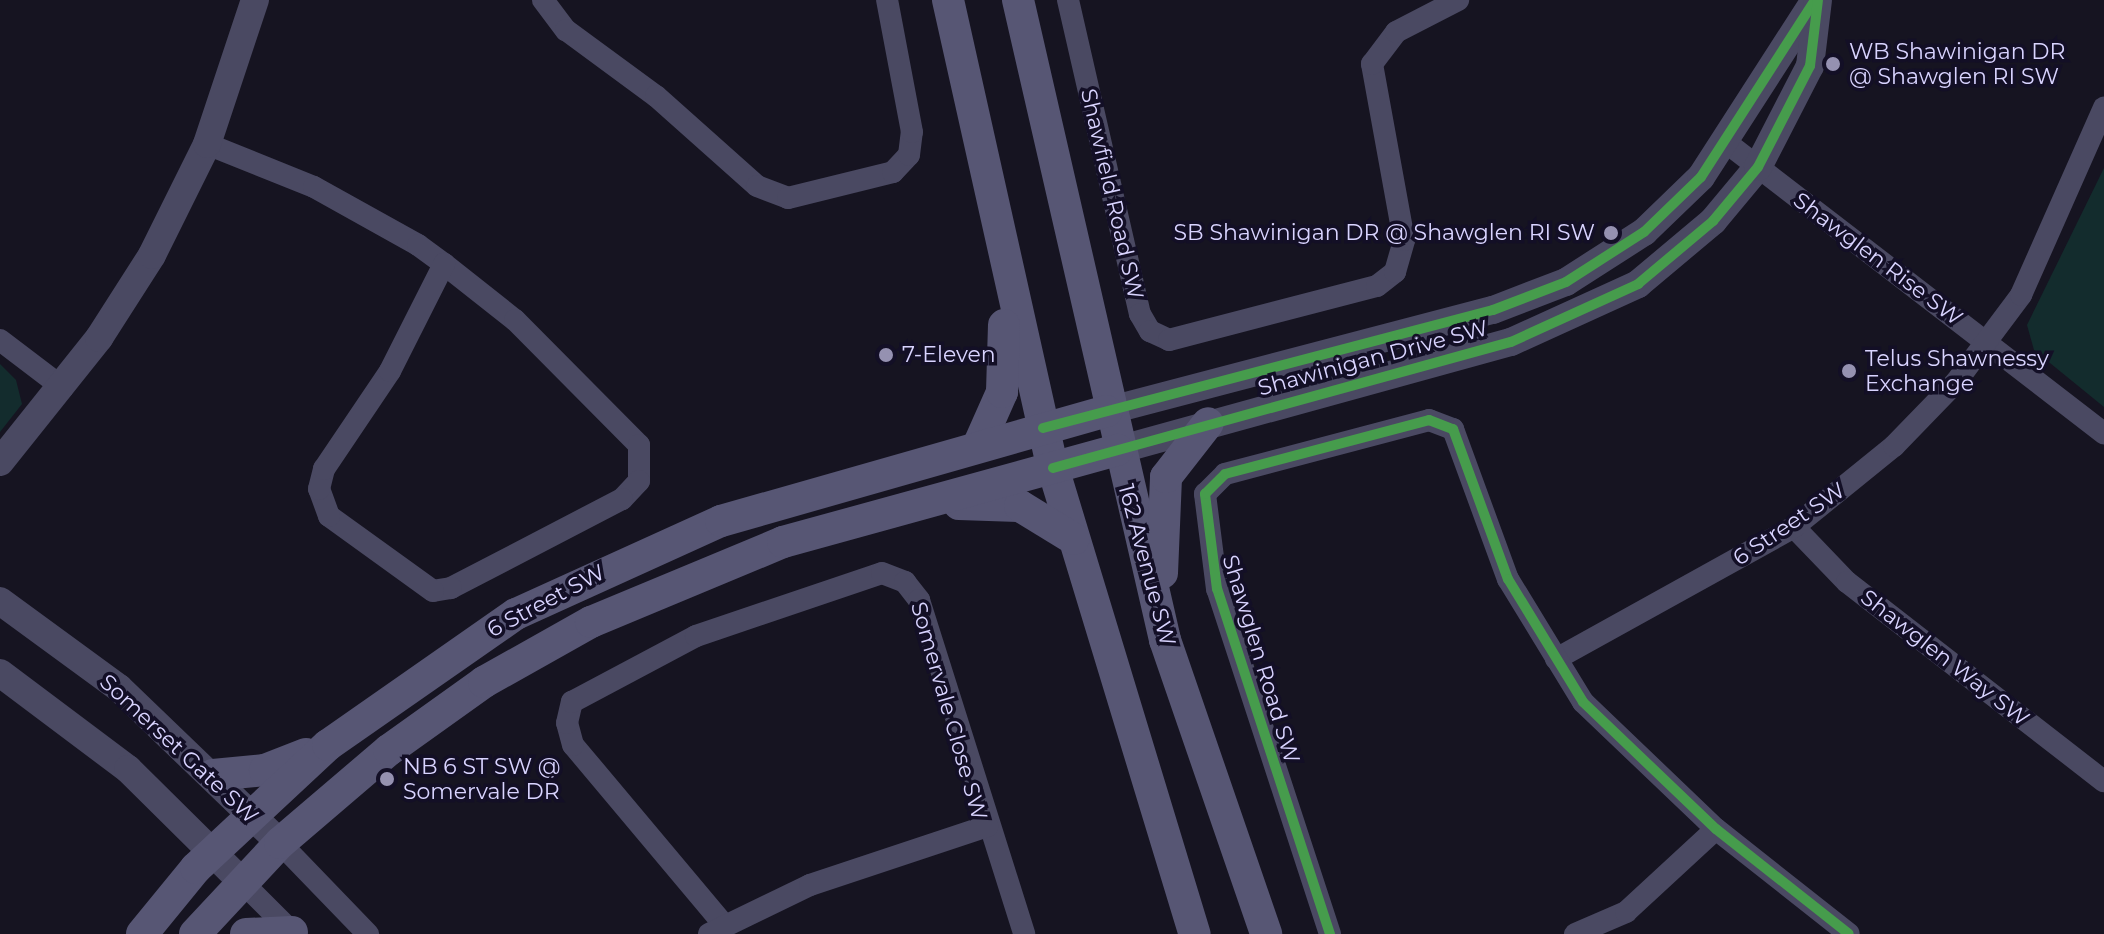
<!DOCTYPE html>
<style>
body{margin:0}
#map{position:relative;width:2104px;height:934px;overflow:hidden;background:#161421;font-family:Montserrat,sans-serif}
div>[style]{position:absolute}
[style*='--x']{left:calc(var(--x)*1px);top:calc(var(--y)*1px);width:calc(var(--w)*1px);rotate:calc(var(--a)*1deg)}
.green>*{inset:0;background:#132c2d}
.minor>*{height:22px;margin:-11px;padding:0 11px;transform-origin:11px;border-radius:11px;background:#4a4962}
.tertiary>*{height:28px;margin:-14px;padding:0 14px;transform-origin:14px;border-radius:14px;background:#4a4962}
.secondary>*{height:32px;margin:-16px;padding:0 16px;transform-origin:16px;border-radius:16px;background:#575674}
.cycleway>*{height:10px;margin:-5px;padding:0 5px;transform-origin:5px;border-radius:5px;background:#469c4c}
.dots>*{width:22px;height:22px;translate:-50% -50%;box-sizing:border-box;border:4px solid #130f26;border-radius:50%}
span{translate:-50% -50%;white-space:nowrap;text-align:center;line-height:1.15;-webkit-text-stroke:7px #130f26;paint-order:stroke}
.poi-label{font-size:22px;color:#d9d4ff}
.left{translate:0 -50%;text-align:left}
.right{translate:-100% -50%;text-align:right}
.street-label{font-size:22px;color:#d9d4ff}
</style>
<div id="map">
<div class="green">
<i style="clip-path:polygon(2104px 168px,2104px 407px,2034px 350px,2027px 325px)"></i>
<i style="clip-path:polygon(0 364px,16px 380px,22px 404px,0 432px)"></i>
</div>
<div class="minor">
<i style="--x:543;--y:0;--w:38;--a:53"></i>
<i style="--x:566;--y:30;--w:112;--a:36.3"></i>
<i style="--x:656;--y:96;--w:135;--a:41.7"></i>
<i style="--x:757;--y:186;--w:33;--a:21"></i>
<i style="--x:788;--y:198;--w:108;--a:-13.9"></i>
<i style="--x:893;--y:172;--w:23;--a:-47"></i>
<i style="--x:909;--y:155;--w:23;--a:-83"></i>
<i style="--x:912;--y:132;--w:134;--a:-100.7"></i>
<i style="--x:1068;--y:0;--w:322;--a:77.1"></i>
<i style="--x:1140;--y:314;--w:20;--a:60"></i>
<i style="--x:1150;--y:331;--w:21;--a:25"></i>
<i style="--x:1169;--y:340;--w:215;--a:-14.6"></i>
<i style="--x:1377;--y:286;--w:23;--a:-38"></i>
<i style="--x:1395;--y:272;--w:33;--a:-74"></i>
<i style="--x:1404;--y:240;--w:179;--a:-100.3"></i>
<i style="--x:1372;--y:64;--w:40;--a:-53"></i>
<i style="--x:1396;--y:32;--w:70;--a:-27.3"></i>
<i style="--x:1727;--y:143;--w:476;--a:37.6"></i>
<i style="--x:207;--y:144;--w:115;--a:21.9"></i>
<i style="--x:314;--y:187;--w:119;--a:29.1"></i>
<i style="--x:418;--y:245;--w:32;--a:36"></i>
<i style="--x:444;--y:264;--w:90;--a:38.3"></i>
<i style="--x:515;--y:320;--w:176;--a:45.2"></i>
<i style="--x:639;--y:445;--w:36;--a:90"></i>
<i style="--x:639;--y:481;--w:25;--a:133"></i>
<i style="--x:622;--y:499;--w:193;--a:152.5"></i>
<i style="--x:451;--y:588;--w:18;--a:171"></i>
<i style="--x:433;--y:591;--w:128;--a:-144.2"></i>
<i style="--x:329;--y:516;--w:29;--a:-110"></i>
<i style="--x:319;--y:489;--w:21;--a:-76"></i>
<i style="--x:324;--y:469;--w:118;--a:-56"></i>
<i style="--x:390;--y:371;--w:120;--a:-63.2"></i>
<i style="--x:0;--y:340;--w:79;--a:37.3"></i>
<i style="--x:1794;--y:527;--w:76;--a:46.1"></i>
<i style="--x:1847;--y:582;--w:325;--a:37.8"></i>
<i style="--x:1556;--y:659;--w:272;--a:-29"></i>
<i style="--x:1794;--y:527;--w:129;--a:-39"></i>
<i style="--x:1894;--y:446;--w:89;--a:-45.9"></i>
<i style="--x:1956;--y:382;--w:109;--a:-53.2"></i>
<i style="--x:2021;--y:295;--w:205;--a:-66.1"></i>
<i style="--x:280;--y:843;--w:127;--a:46"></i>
<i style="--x:242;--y:882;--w:74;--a:45"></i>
<i style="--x:725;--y:926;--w:236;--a:-130"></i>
<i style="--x:573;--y:745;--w:23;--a:-105"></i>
<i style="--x:567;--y:723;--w:22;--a:-77"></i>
<i style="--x:572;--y:702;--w:140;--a:-28"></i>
<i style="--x:696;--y:636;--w:196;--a:-18.7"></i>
<i style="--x:882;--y:573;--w:25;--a:21"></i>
<i style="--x:905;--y:582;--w:23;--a:52"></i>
<i style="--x:919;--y:600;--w:350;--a:72.5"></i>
<i style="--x:709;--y:934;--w:112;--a:-25.9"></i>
<i style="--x:810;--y:885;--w:187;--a:-18.4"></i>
<i style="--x:1330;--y:934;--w:363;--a:-108.1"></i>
<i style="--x:1217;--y:589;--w:96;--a:-97.2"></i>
<i style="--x:1205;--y:494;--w:28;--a:-45"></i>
<i style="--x:1225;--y:474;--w:211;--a:-14.8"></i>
<i style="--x:1429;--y:420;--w:26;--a:21"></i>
<i style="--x:1453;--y:429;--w:160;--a:69.9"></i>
<i style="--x:1508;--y:579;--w:144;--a:58.6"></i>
<i style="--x:1583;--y:702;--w:184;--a:43.7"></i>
<i style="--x:1716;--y:829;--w:169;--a:38.3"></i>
<i style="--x:1575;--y:934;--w:56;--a:-23.3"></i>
<i style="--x:1626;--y:912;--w:122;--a:-42.7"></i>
</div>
<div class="tertiary">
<i style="--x:1107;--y:411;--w:399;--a:-14.7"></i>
<i style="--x:1493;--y:310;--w:78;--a:-21"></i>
<i style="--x:1566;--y:282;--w:93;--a:-32.7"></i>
<i style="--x:1644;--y:232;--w:79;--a:-44"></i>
<i style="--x:1701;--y:177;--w:211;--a:-57.2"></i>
<i style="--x:1118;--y:450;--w:408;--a:-15.4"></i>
<i style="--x:1511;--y:342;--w:140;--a:-24.5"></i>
<i style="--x:1638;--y:284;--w:98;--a:-40"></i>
<i style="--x:1713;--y:221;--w:70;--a:-50.2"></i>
<i style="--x:1758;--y:167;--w:114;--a:-62.8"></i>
<i style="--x:1810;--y:66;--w:66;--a:-83.1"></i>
<i style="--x:0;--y:462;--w:159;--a:-51.4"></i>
<i style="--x:99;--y:338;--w:98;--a:-57.4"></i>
<i style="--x:152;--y:255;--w:124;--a:-63.6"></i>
<i style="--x:207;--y:144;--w:152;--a:-71.6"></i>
<i style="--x:0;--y:601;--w:147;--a:36.2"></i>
<i style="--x:119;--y:688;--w:223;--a:43.9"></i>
<i style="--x:0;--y:673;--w:160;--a:36.9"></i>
<i style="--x:128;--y:769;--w:161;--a:44.7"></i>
</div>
<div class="secondary">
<i style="--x:948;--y:0;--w:480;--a:77.4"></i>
<i style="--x:1053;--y:468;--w:487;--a:73.1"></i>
<i style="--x:1018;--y:0;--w:657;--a:77.06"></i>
<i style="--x:1165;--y:640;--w:311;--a:71"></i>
<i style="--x:979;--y:444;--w:57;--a:-66.1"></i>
<i style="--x:1002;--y:392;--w:67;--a:-88.3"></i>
<i style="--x:959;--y:504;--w:61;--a:1.9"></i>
<i style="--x:1020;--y:506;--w:63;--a:31.4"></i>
<i style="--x:1162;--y:573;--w:96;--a:-87.6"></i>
<i style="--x:1166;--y:477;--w:68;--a:-52.1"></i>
<i style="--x:213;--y:775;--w:52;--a:-5.5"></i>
<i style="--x:265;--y:770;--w:44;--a:-21.3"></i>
<i style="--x:142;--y:934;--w:85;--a:-50.7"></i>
<i style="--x:196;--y:868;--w:180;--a:-43"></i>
<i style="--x:328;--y:745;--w:229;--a:-34.9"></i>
<i style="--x:516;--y:614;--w:225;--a:-24.4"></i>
<i style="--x:721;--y:521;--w:401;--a:-15.9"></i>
<i style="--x:195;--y:934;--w:125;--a:-47"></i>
<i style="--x:280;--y:843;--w:143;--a:-40.5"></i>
<i style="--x:389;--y:750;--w:117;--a:-35.6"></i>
<i style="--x:484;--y:682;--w:123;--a:-29.3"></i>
<i style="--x:591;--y:622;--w:208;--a:-22.6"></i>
<i style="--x:783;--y:542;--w:347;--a:-15.4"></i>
<i style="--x:246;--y:934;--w:46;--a:-2.5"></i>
</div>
<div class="cycleway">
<i style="--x:1043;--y:428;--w:465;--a:-14.7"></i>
<i style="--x:1493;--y:310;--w:78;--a:-21"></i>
<i style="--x:1566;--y:282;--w:93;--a:-32.7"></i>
<i style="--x:1644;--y:232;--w:79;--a:-44"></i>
<i style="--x:1701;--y:177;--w:211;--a:-57.2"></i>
<i style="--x:1053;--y:468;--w:475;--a:-15.4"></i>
<i style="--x:1511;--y:342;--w:140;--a:-24.5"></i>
<i style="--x:1638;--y:284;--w:98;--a:-40"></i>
<i style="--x:1713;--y:221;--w:70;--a:-50.2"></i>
<i style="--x:1758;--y:167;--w:114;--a:-62.8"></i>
<i style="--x:1810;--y:66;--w:66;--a:-83.1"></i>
<i style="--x:1330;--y:934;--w:363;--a:-108.1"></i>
<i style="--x:1217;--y:589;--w:96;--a:-97.2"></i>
<i style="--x:1205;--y:494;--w:28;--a:-45"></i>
<i style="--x:1225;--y:474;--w:211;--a:-14.8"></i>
<i style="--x:1429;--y:420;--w:26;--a:21"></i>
<i style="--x:1453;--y:429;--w:160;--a:69.9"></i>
<i style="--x:1508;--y:579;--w:144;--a:58.6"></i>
<i style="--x:1583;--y:702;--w:184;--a:43.7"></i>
<i style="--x:1716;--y:829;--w:169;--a:38.3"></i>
</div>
<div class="dots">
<i style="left:1833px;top:64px;background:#9591b1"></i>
<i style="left:1611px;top:233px;background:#9591b1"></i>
<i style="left:886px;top:355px;background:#9591b1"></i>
<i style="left:1849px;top:371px;background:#9591b1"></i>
<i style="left:387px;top:779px;background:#9591b1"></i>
</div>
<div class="poi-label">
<span class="left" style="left:1849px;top:64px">WB Shawinigan DR<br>@ Shawglen RI SW</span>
<span class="right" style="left:1595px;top:233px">SB Shawinigan DR @ Shawglen RI SW</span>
<span class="left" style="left:902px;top:355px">7-Eleven</span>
<span class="left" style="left:1865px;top:371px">Telus Shawnessy<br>Exchange</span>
<span class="left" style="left:403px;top:779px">NB 6 ST SW @<br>Somervale DR</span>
</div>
<div class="street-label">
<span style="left:1112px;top:194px;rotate:77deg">Shawfield Road SW</span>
<span style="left:1878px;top:259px;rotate:37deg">Shawglen Rise SW</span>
<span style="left:1373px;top:358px;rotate:-15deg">Shawinigan Drive SW</span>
<span style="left:1789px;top:524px;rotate:-34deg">6 Street SW</span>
<span style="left:1147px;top:565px;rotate:75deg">162 Avenue SW</span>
<span style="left:546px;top:601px;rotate:-28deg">6 Street SW</span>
<span style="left:1945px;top:658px;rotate:38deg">Shawglen Way SW</span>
<span style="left:1261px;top:659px;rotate:73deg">Shawglen Road SW</span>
<span style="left:949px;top:711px;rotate:74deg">Somervale Close SW</span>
<span style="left:179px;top:749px;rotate:43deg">Somerset Gate SW</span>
</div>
</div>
